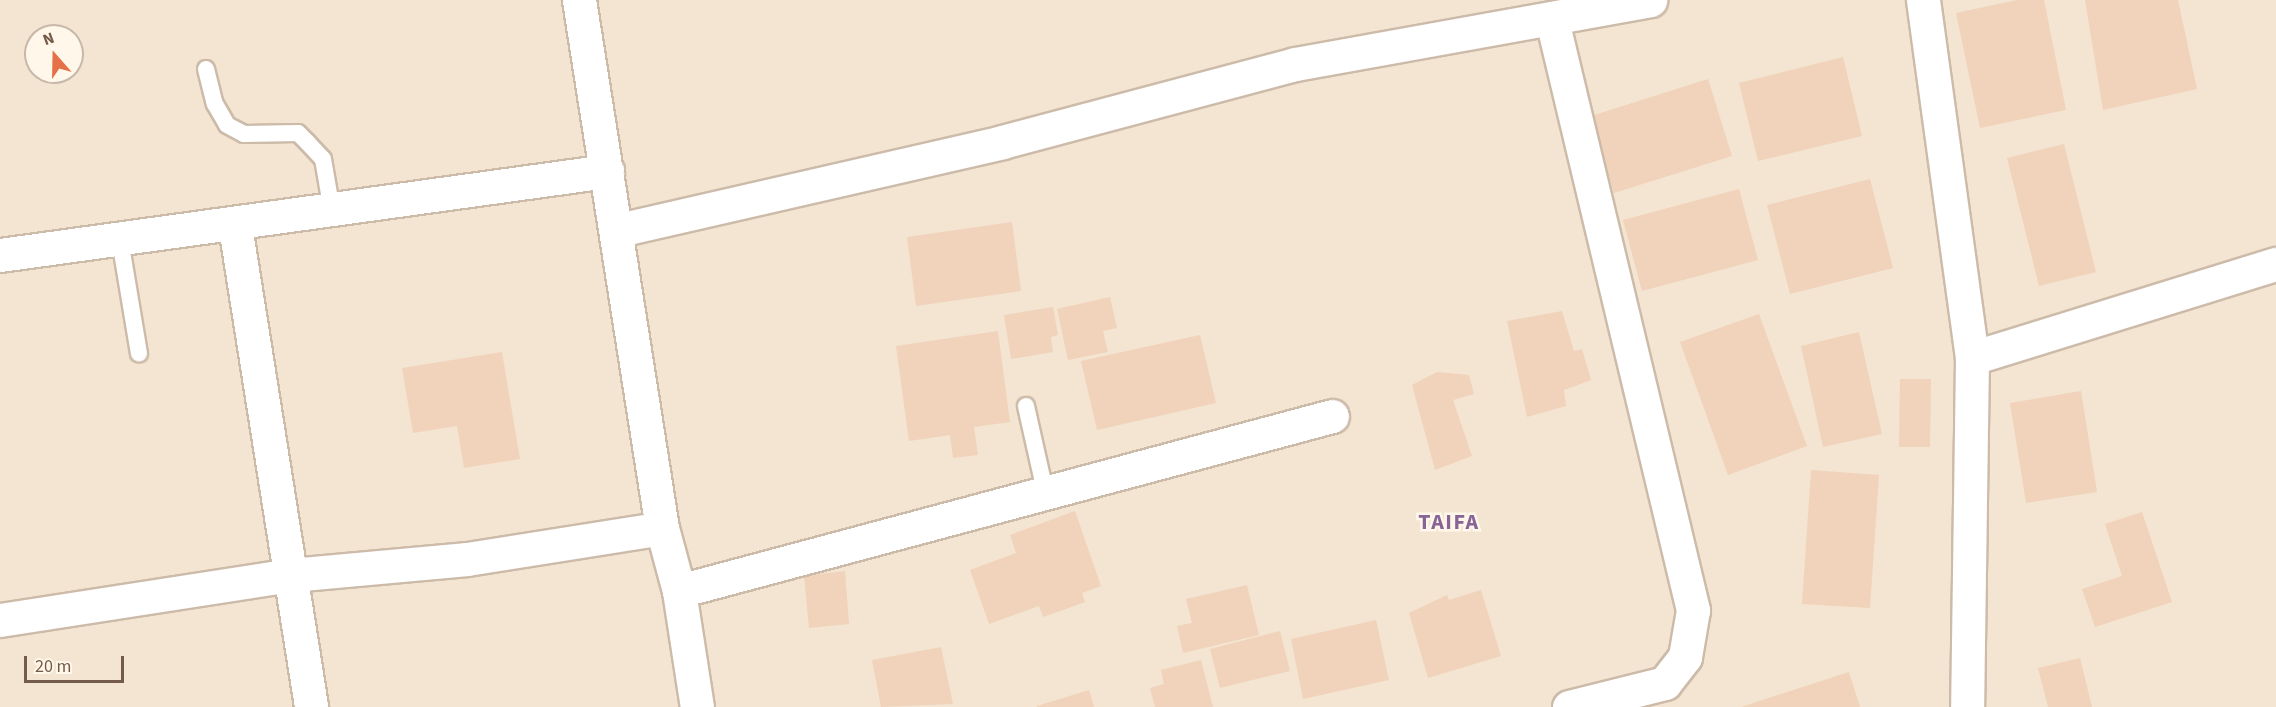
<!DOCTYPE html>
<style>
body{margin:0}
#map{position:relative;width:2276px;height:707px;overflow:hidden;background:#fcf3e3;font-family:"Source Sans 3",sans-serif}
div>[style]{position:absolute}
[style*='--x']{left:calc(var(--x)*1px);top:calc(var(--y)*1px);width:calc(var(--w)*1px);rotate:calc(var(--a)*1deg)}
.residential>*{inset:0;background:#f3e5d1}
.building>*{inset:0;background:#f1d2bb}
.roads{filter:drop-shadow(2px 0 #cdbbaa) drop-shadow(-2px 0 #cdbbaa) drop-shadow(0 2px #cdbbaa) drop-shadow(0 -2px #cdbbaa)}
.service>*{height:16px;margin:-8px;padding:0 8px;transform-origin:8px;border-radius:8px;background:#fff}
.minor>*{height:33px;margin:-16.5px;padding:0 16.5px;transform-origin:16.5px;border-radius:16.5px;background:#fff}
span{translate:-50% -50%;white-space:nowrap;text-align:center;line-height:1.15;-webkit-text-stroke:5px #fff7e9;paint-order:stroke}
.district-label{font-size:22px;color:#886597;font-weight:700;letter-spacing:1.5px}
.north{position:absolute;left:24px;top:24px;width:60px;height:60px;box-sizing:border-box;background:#fff7e9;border:2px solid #c7b8a9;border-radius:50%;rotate:340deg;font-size:16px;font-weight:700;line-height:24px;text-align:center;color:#745a49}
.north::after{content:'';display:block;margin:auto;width:21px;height:27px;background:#e57149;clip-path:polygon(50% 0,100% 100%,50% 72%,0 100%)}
.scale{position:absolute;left:24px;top:656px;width:100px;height:27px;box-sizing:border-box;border:3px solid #745a49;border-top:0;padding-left:8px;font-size:18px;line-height:21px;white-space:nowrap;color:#745a49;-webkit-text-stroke:4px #fff7e9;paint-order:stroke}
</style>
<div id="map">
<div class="residential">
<i style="clip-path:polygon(evenodd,0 0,2276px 0,2276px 707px,0 707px,0 0,36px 36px,72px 36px,72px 72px,36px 72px,36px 36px)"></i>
</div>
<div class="building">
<i style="clip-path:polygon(2017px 0,2044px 0,2066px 110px,1980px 128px,1956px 13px)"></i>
<i style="clip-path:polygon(2085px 0,2178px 0,2197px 89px,2103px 110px)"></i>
<i style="clip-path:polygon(1843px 57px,1862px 136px,1758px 161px,1739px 83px)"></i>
<i style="clip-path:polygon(1708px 79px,1732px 156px,1614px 193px,1591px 116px)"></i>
<i style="clip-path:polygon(2064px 144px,2096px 272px,2039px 286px,2007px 158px)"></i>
<i style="clip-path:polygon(1870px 179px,1893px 268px,1790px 294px,1767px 205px)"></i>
<i style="clip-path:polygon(1739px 189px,1758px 260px,1642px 291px,1623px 220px)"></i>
<i style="clip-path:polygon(1012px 222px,1021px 291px,916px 306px,907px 237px)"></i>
<i style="clip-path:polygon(1110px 297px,1117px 328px,1103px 331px,1108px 352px,1068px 360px,1057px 309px)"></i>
<i style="clip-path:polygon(1053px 307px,1058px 335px,1051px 337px,1053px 352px,1011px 359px,1004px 315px)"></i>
<i style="clip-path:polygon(1562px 311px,1574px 351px,1582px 349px,1591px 380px,1564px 390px,1566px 406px,1527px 417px,1507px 321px)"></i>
<i style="clip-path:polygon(1759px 314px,1807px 446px,1728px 475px,1680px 342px)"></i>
<i style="clip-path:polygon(998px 331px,1010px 422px,974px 427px,978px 455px,953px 458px,950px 435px,909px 441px,896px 346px)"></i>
<i style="clip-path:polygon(1859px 332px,1882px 434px,1823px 447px,1801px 346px)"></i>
<i style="clip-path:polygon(1200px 335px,1216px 403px,1097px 430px,1081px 361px)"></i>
<i style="clip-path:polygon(502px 352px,520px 459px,464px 468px,457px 426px,413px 433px,402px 368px)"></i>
<i style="clip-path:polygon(1437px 372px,1469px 375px,1474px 394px,1453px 400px,1472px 456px,1435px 470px,1412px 385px)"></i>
<i style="clip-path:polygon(1900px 379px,1931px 379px,1930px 447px,1899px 447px)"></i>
<i style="clip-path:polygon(2081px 391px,2097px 492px,2026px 503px,2010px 403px)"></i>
<i style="clip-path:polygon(1811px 470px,1879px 475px,1870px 608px,1802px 604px)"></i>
<i style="clip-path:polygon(1075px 511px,1101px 586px,1082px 593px,1085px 602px,1043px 617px,1039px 606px,989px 624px,970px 570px,1016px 553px,1010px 535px)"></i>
<i style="clip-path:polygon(2142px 512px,2172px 602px,2095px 627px,2082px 589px,2122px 576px,2105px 524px)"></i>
<i style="clip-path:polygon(845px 571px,849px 624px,809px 628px,804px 576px)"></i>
<i style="clip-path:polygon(1247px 585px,1259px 635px,1183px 653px,1177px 626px,1192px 623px,1186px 599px)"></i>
<i style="clip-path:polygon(1481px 590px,1501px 656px,1428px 678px,1409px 613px,1447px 595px,1449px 600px)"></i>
<i style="clip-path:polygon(1376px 620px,1389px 680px,1303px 699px,1291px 639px)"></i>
<i style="clip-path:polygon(1280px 631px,1290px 671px,1220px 688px,1210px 649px)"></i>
<i style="clip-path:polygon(941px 647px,953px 704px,881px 707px,872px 660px)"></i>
<i style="clip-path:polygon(2080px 658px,2092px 707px,2048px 707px,2038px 668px)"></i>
<i style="clip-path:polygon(1201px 660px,1213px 707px,1155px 707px,1150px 688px,1164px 684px,1161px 670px)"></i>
<i style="clip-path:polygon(1849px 672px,1860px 707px,1741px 707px)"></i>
<i style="clip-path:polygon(1089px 690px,1094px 707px,1037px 707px,1037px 706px)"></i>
</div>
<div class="roads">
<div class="service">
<i style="--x:206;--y:69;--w:36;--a:76"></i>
<i style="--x:215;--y:104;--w:24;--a:60"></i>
<i style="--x:227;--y:125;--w:19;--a:28"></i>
<i style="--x:244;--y:134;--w:54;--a:-1.1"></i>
<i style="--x:298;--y:133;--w:13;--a:45"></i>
<i style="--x:307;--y:142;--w:23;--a:47"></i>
<i style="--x:323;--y:159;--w:53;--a:80.2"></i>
<i style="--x:120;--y:240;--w:115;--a:80.5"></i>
<i style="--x:1026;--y:406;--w:87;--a:77.4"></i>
</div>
<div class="minor">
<i style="--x:579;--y:0;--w:534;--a:81.07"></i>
<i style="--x:662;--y:528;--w:65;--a:74.9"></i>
<i style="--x:679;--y:591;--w:117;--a:81.2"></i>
<i style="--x:1923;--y:0;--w:361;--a:82.2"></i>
<i style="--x:1972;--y:358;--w:349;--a:90.8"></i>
<i style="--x:1552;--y:20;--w:607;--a:76.56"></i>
<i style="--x:1693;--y:610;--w:48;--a:99.7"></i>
<i style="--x:1685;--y:657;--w:33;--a:128"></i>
<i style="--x:1665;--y:683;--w:99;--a:166"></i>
<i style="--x:235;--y:226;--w:487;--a:81"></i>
<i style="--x:619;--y:230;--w:393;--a:-12.9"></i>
<i style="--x:1002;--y:142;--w:303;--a:-14.9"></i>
<i style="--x:1295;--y:64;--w:361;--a:-10.2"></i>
<i style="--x:0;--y:255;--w:613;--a:-7.88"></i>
<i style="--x:1972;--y:358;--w:318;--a:-17.2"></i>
<i style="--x:679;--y:591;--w:676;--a:-15"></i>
<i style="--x:0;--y:620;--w:294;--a:-8.8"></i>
<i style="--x:291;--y:575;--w:177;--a:-5.2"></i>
<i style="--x:467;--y:559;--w:197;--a:-9"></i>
</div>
</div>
<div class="district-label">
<span style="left:1449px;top:523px">TAIFA</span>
</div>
<div class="north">N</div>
<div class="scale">20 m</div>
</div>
